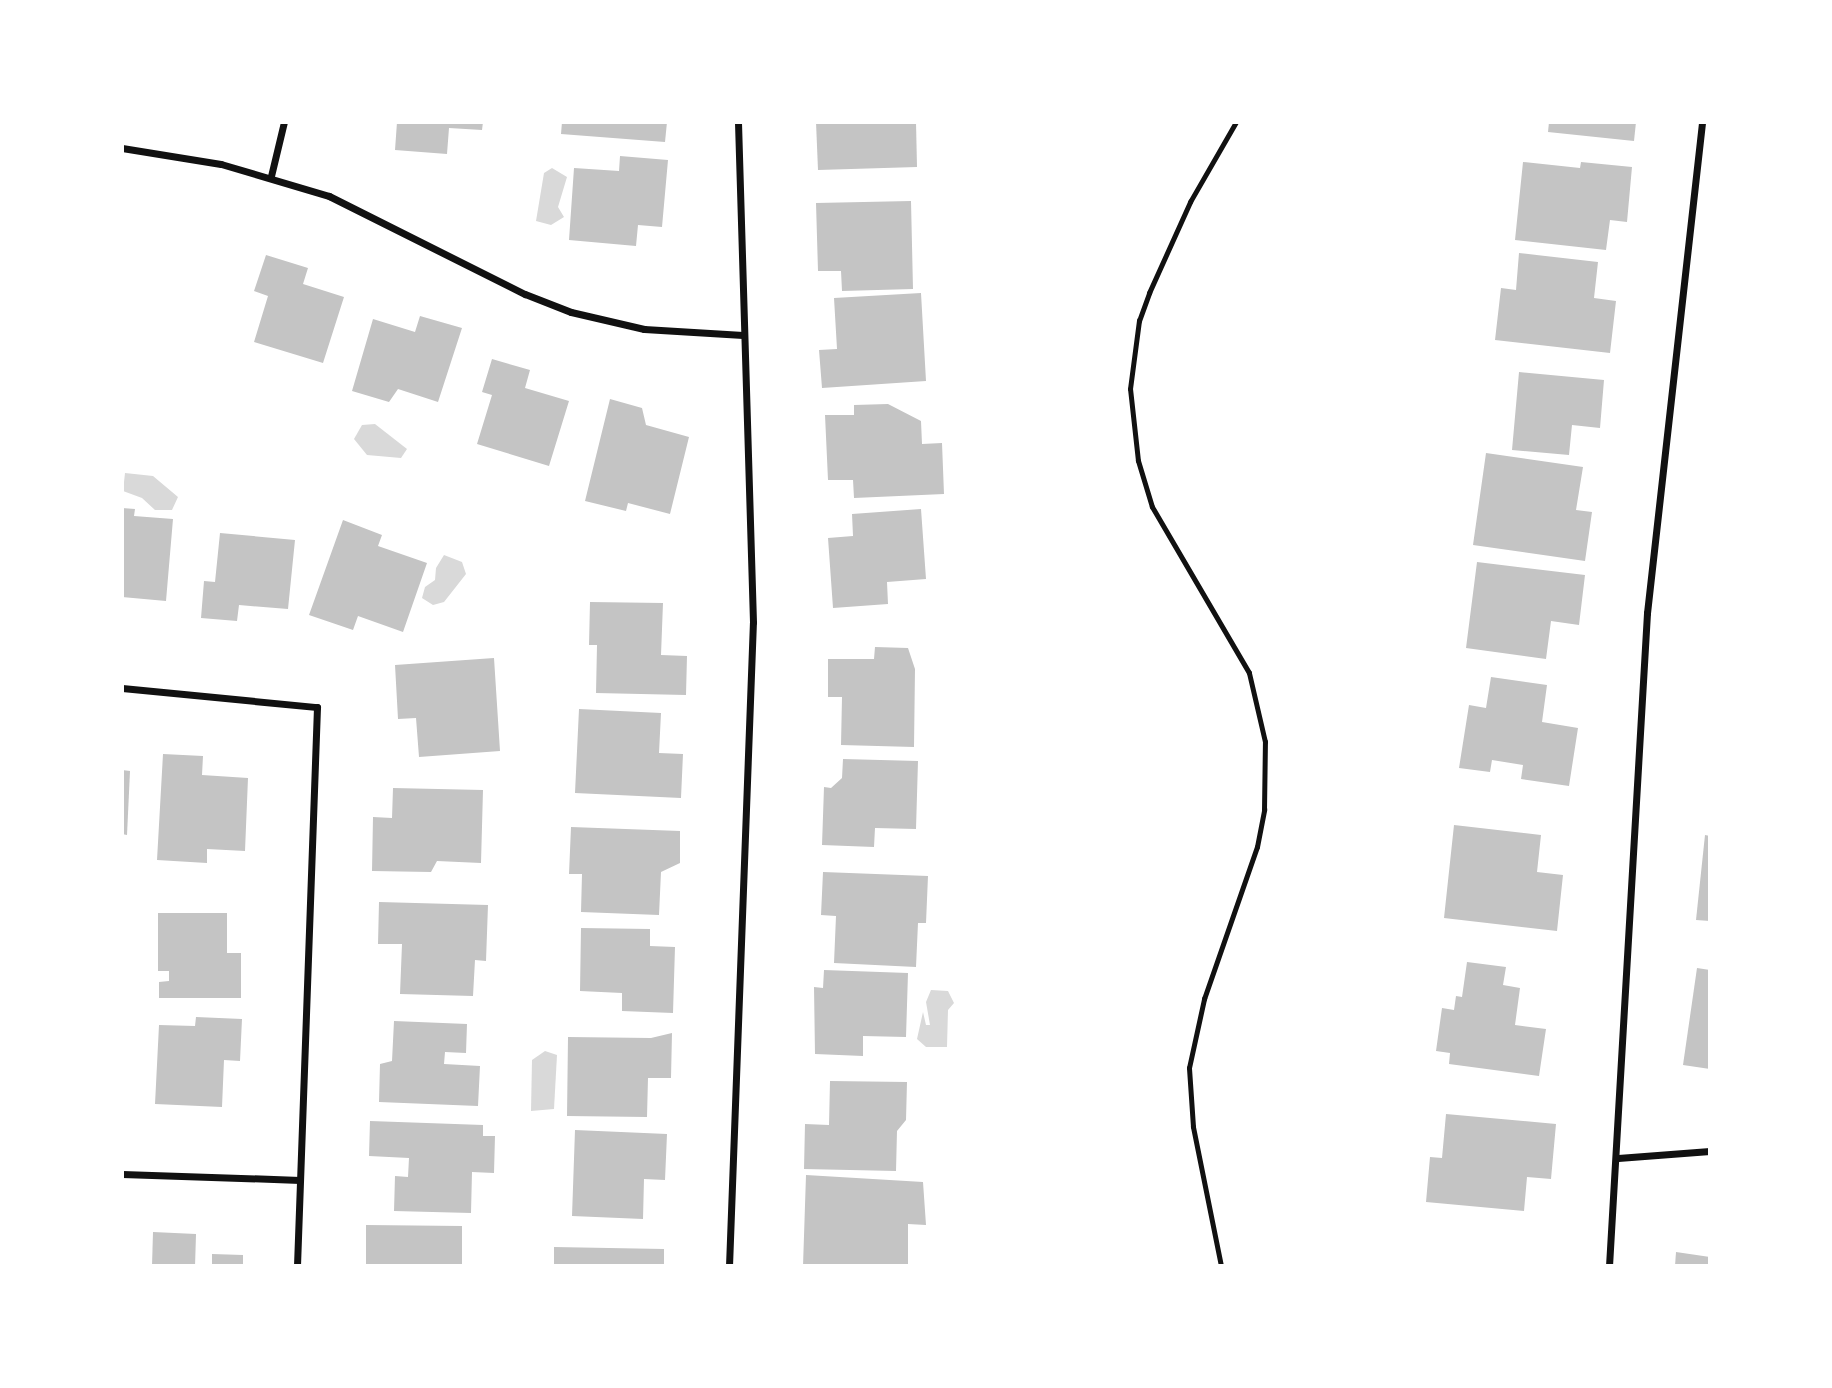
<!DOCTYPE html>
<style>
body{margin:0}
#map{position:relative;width:1832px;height:1388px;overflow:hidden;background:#fff;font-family:Lato,sans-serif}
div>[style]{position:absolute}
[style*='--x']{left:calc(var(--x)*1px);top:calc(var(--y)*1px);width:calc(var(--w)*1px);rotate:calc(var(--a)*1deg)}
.water>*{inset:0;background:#d9d9d9}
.building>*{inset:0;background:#c4c4c4}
.path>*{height:4.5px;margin:-2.25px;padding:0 2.25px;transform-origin:2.25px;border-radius:2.25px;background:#111}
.minor>*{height:7px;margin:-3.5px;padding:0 3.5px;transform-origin:3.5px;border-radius:3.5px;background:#111}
span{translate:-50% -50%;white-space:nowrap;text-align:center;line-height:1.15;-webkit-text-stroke:6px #fff;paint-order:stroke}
.frame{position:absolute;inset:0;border:124px solid #fff;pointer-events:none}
</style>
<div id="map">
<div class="water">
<i style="clip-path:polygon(552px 168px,567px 177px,558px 207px,564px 217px,551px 225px,536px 221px,544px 173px)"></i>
<i style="clip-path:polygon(375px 424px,407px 449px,401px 458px,367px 455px,354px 439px,362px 425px)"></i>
<i style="clip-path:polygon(125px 473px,153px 476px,178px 497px,172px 510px,155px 510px,142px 498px,123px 491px)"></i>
<i style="clip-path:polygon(444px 555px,462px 562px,466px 574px,444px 602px,433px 605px,422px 598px,425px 587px,435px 580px,436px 568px)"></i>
<i style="clip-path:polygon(931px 990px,948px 991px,954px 1003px,948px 1010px,947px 1047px,926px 1047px,917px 1039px,923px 1012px,926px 1025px,930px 1025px,926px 1002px)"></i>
<i style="clip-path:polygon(545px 1051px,557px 1055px,554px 1109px,531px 1111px,532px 1060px)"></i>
</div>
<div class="building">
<i style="clip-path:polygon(397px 122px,483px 122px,482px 130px,449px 128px,447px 154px,395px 150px)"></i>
<i style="clip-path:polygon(562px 122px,667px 122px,665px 142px,561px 134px)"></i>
<i style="clip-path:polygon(816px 122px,916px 122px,917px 167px,818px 170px)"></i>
<i style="clip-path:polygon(1549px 122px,1636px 122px,1634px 141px,1548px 132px)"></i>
<i style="clip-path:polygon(620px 156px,668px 160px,662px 227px,638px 225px,636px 246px,569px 240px,574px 168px,619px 171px)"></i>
<i style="clip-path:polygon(1523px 162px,1580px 168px,1581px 162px,1632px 167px,1627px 222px,1610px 220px,1606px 250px,1515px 240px)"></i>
<i style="clip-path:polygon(911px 201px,913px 289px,842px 291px,841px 271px,818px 271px,816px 203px)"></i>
<i style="clip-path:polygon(1519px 253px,1598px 262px,1594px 298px,1616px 301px,1610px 353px,1495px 340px,1501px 288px,1516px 290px)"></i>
<i style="clip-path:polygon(266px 255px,308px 268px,303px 284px,344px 297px,323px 363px,254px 342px,268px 296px,254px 291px)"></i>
<i style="clip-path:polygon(921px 293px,926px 381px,822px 388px,819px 350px,837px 349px,834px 298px)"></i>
<i style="clip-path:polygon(420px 316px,462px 328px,438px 402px,398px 389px,389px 402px,352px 391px,373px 319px,415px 332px)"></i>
<i style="clip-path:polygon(492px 359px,530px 370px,525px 388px,569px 401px,549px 466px,477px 444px,492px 395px,482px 392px)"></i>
<i style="clip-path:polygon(1519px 372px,1604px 380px,1600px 428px,1572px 425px,1569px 455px,1512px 450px)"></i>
<i style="clip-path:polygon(610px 399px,642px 408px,646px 425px,689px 437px,670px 514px,628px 503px,626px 511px,585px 501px)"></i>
<i style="clip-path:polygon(888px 404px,921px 421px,922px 444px,942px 443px,944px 494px,854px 498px,853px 480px,828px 480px,825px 415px,854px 415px,854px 405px)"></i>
<i style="clip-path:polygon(1486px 453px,1583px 467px,1576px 510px,1592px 512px,1585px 561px,1473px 545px)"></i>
<i style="clip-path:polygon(122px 508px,135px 509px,134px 516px,173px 519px,166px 601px,122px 597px)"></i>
<i style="clip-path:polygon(921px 509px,926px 579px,887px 582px,888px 604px,833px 608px,828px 538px,853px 536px,852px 514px)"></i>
<i style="clip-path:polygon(343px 520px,382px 535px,378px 546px,427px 563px,403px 632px,358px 616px,353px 630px,309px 615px)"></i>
<i style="clip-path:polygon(220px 533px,295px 540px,288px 609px,239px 605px,237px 621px,201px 618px,204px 581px,215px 582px)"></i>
<i style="clip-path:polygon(1477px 562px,1585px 575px,1579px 625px,1551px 621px,1546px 659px,1466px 648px)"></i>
<i style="clip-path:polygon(590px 602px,663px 603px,661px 655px,687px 656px,686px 695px,596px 693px,597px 645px,589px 645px)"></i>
<i style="clip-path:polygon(875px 647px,908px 648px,915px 669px,914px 747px,841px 745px,842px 697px,828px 697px,828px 659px,874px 659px)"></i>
<i style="clip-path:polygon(494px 658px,500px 751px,419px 757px,416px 718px,398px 719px,395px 665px)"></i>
<i style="clip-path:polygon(1491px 677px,1547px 685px,1542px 722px,1578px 728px,1569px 786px,1521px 779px,1523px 765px,1492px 760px,1490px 772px,1459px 768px,1469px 705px,1486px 708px)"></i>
<i style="clip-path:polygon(579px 709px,661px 713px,659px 753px,683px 754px,681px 798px,575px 793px)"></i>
<i style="clip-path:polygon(163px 754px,203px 756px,202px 775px,248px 778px,245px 851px,207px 849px,207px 863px,157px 860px)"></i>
<i style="clip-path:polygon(843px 759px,918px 761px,916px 829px,875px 828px,874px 847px,822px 845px,824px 787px,831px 788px,842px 778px)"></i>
<i style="clip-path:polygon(122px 770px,130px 771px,127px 835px,122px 834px)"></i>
<i style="clip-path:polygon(393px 788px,483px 790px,481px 863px,437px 861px,431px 872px,372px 871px,373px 817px,392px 818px)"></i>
<i style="clip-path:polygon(1454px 825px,1541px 835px,1537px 872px,1563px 875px,1557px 931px,1444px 918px)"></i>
<i style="clip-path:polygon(571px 827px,680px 831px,680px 863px,661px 872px,659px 915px,581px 912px,582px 874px,569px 874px)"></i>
<i style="clip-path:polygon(1705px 835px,1710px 836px,1710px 921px,1696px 920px)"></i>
<i style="clip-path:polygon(823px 872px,928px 876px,926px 923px,918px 923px,916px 967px,834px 963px,836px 916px,821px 915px)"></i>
<i style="clip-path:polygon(379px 902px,488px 905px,486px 961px,475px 960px,473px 996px,400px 994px,402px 944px,378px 944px)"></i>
<i style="clip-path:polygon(158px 913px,227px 913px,227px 953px,241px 953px,241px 998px,159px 998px,159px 982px,169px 981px,169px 971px,158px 971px)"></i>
<i style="clip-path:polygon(581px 928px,650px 929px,650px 946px,675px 947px,673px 1013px,622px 1011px,622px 993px,580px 991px)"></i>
<i style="clip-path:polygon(1467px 962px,1506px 967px,1503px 985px,1520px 988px,1515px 1025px,1546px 1029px,1539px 1076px,1449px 1064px,1450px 1053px,1436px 1051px,1442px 1008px,1454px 1010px,1456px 996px,1462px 997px)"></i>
<i style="clip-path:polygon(1697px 968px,1710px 970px,1710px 1069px,1683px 1065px)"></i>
<i style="clip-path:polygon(824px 970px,908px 973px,906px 1037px,863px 1036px,863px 1056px,815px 1054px,814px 987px,823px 988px)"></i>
<i style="clip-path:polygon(196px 1017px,242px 1019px,240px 1061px,224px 1060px,222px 1107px,155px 1104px,159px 1025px,195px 1026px)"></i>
<i style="clip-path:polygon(394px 1021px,467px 1024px,466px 1053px,445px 1052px,444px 1064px,480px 1066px,478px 1106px,379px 1102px,380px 1064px,392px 1061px)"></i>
<i style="clip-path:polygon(672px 1033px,671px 1078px,648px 1078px,647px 1117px,567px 1116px,568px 1037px,651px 1038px)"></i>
<i style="clip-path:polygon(830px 1081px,907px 1082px,906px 1120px,897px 1131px,896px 1171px,804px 1169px,805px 1124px,829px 1125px)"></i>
<i style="clip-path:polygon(1446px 1114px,1556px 1124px,1551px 1179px,1527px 1177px,1524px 1211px,1426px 1202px,1430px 1157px,1442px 1158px)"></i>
<i style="clip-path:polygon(370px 1121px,483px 1125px,483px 1136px,495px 1136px,494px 1173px,472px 1172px,471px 1213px,394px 1211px,395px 1176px,408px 1177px,409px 1158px,369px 1156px)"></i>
<i style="clip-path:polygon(575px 1130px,667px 1134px,665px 1180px,644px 1179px,643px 1219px,572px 1216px)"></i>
<i style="clip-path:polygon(806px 1175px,923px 1182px,926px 1225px,908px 1224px,908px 1266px,803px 1266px)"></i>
<i style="clip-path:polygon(366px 1225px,462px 1226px,462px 1266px,366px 1266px)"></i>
<i style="clip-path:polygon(153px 1232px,196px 1234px,195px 1266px,152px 1266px)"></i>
<i style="clip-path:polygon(554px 1247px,664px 1249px,664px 1266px,554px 1266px)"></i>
<i style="clip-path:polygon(1676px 1252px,1710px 1257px,1710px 1266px,1675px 1266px)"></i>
<i style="clip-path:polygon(212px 1254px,243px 1255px,243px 1266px,212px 1266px)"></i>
</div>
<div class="path">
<i style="--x:1221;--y:1266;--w:142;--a:-101.4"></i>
<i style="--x:1193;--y:1127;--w:59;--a:-93.9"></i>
<i style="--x:1189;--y:1068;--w:71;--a:-77.7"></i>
<i style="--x:1204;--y:999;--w:161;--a:-70.8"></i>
<i style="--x:1257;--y:847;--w:38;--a:-79"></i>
<i style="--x:1264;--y:810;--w:68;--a:-89.2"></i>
<i style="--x:1265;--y:742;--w:71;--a:-103.1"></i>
<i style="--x:1249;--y:673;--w:192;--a:-120.3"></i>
<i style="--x:1152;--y:507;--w:48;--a:-106.9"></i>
<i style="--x:1138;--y:461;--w:72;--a:-96.3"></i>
<i style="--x:1130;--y:389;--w:69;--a:-82.5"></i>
<i style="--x:1139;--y:321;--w:30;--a:-70"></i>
<i style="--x:1149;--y:293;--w:100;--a:-65.7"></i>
<i style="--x:1190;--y:202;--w:92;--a:-60.1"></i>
</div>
<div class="minor">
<i style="--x:122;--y:148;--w:100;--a:9.2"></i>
<i style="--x:221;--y:164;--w:113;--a:16.5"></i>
<i style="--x:329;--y:196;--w:219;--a:26.6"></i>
<i style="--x:525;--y:294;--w:49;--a:21.4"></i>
<i style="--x:571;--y:312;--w:75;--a:13.1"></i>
<i style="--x:644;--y:329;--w:99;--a:3.5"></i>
<i style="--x:271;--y:176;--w:56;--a:-76.5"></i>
<i style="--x:122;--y:688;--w:196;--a:5.6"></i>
<i style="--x:317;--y:707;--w:559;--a:92.05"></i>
<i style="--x:1618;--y:1158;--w:92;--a:-4.4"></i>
<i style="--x:122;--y:1174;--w:178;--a:1.9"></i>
<i style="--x:729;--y:1266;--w:644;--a:-87.87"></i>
<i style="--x:753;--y:622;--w:500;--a:-91.72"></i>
<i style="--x:1609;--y:1266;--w:654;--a:-86.67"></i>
<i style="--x:1647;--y:613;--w:494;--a:-83.6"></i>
</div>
<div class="frame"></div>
</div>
